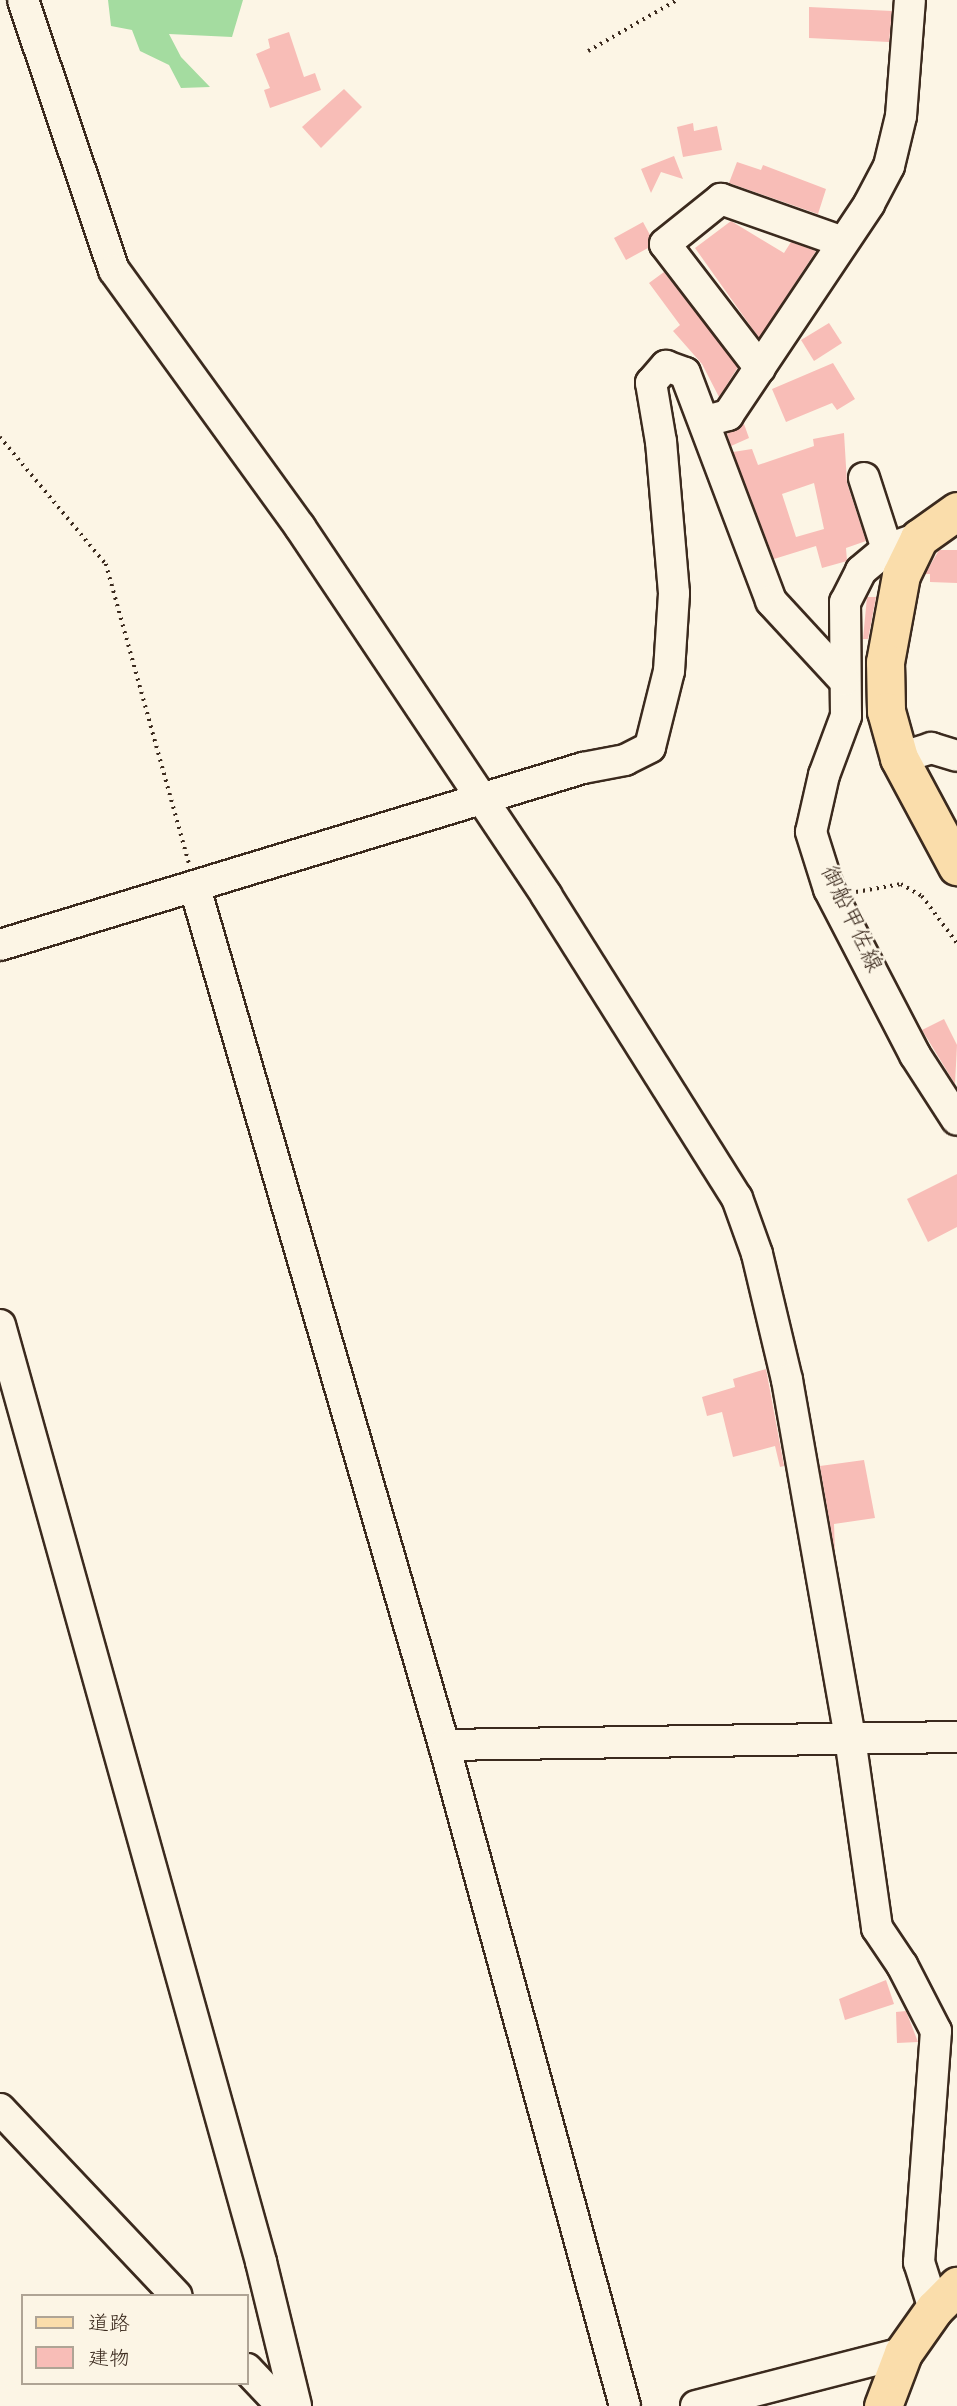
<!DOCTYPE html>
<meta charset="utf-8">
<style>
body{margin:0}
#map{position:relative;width:957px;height:2406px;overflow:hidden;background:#fcf5e5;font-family:"Gochi Hand","Klee One",sans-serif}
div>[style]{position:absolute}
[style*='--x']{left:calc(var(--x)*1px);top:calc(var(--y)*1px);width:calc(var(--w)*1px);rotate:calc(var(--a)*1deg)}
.green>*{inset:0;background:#a4dca0}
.building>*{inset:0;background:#f8bdb7}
.path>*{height:3.5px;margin-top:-1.75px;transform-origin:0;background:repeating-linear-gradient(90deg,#3b2a1e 0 2px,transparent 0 7px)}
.roads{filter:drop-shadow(2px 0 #3b2a1e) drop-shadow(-2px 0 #3b2a1e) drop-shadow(0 2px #3b2a1e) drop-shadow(0 -2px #3b2a1e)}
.minor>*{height:30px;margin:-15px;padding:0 15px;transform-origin:15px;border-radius:15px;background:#fcf5e5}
.major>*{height:37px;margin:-18.5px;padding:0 18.5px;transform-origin:18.5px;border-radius:18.5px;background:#faddab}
span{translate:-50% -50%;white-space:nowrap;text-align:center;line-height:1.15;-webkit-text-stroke:5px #fcf5e5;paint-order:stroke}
.street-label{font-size:23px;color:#3b2a1e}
.legend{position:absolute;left:21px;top:2294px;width:228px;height:91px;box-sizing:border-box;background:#fcf5e5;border:2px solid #afa495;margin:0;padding:9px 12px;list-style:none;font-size:21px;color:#3b2a1e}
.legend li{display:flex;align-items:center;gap:14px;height:35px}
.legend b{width:35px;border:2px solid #afa495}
</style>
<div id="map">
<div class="green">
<i style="clip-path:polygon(108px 0,243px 0,232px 37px,169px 34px,181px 57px,210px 87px,181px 88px,169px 65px,140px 51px,132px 30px,111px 26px)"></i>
</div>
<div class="building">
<i style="clip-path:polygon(809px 7px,892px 11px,889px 42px,809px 38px)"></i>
<i style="clip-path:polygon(289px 32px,304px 77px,315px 73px,321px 90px,270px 108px,264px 90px,270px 88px,256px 54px,270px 48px,268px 39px)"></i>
<i style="clip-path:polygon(344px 89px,362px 107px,321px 148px,302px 127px)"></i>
<i style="clip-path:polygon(693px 123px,694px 131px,717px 126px,722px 150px,683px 157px,677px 127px)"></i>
<i style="clip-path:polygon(674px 156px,683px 179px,661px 172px,651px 193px,641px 169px)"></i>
<i style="clip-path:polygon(737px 162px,761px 170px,763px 165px,826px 189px,818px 214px,729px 183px)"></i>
<i style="clip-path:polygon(731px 221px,784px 253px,791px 242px,816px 251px,759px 338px,695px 248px)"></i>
<i style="clip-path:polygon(643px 222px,650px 235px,648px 248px,626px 260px,614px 238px)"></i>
<i style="clip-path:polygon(664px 272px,738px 367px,719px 397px,702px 364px,673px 331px,680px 325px,649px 283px)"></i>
<i style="clip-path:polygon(829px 323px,842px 343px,814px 361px,801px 340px)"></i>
<i style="clip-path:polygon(833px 363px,855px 399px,837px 410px,832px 403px,786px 422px,772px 389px)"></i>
<i style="clip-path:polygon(744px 424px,749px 438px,731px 446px,727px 434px)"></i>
<i style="clip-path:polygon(evenodd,844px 433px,847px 483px,866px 541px,846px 548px,847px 561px,822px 568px,816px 546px,774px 559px,733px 452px,752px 449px,758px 465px,814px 446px,813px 439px,844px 433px,814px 483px,824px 529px,796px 537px,782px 494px,814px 483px)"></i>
<i style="clip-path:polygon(939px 550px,957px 550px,957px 583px,930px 582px,930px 574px,925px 574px)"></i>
<i style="clip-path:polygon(867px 597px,876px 597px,868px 639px,863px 639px)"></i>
<i style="clip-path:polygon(944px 1019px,957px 1045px,955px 1084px,922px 1030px)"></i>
<i style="clip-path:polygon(957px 1174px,957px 1227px,928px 1242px,907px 1199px)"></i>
<i style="clip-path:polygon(766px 1369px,784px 1466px,780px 1467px,775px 1446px,733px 1457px,722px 1412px,707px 1416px,702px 1397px,735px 1387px,733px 1379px)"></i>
<i style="clip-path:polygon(864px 1460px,875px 1518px,834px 1524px,835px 1553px,820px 1466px)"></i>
<i style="clip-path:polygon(886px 1980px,894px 2004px,845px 2020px,839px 1999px)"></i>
<i style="clip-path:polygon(906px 2011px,918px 2042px,897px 2043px,896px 2012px)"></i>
</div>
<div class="path">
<i style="--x:588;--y:51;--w:103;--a:-29.8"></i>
<i style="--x:0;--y:437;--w:165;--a:50.2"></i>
<i style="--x:106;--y:564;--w:311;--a:74.5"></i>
<i style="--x:856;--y:892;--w:46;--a:-10.1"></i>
<i style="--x:901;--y:884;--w:24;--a:30"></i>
<i style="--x:922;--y:896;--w:59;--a:53.3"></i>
</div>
<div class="roads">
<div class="minor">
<i style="--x:23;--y:0;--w:285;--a:71.4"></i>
<i style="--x:114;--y:270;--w:317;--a:54.1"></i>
<i style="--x:300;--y:527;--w:443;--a:56.2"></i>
<i style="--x:546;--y:895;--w:358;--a:57.8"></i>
<i style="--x:737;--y:1198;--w:59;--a:70.3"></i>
<i style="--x:757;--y:1254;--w:130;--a:76.6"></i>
<i style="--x:787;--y:1380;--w:364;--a:80"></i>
<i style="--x:850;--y:1738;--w:192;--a:81.9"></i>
<i style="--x:877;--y:1928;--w:45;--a:56"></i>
<i style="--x:902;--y:1965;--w:74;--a:62.7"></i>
<i style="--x:936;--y:2031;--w:232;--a:94.2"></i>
<i style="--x:919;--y:2262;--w:49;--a:72.3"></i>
<i style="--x:760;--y:368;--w:156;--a:-127.5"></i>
<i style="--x:665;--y:244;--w:72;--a:-38.8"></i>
<i style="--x:721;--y:199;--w:129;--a:19.4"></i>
<i style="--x:706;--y:421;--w:23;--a:-15"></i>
<i style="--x:728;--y:415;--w:254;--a:-56.2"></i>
<i style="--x:869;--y:204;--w:43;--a:-62.2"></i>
<i style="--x:889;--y:166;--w:51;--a:-76.5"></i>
<i style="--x:901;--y:116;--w:116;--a:-85.6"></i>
<i style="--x:864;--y:478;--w:75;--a:72.1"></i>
<i style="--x:919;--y:538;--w:34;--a:161"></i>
<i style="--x:887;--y:549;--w:34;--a:140"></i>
<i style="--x:861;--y:571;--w:35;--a:117"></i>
<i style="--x:845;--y:602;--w:114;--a:89.5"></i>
<i style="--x:846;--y:716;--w:63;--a:110.4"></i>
<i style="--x:824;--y:775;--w:58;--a:102.8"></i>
<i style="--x:811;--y:832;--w:60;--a:72.5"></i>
<i style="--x:829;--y:889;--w:187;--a:62.6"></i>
<i style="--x:915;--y:1055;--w:77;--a:57.1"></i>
<i style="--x:899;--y:758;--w:34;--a:-17"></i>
<i style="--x:931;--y:748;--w:27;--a:17"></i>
<i style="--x:195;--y:888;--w:892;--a:73.8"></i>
<i style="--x:444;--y:1745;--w:513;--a:-0.89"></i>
<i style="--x:0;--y:945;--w:609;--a:-16.89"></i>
<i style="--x:583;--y:768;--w:43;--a:-10.8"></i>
<i style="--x:625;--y:760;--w:28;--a:-27"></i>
<i style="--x:650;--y:747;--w:78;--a:-76"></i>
<i style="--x:669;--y:671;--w:78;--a:-86.3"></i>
<i style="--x:674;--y:593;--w:152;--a:-94.9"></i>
<i style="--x:661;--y:442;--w:60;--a:-99.6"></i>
<i style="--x:651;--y:383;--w:23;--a:-49"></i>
<i style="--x:666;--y:366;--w:20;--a:20"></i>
<i style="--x:685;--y:373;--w:244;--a:69.3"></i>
<i style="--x:771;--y:601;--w:108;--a:47.3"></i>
<i style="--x:0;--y:1325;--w:973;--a:74.43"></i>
<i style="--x:261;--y:2262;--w:148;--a:76.3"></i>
<i style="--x:444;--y:1745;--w:685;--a:74.69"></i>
<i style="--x:0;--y:2109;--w:257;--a:46.6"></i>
<i style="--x:247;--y:2369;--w:51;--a:46.6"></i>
<i style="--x:696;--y:2406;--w:214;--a:-14.4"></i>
</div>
<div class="major">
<i style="--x:957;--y:511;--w:47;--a:144.6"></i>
<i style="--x:919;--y:538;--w:41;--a:115.9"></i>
<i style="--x:901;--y:575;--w:88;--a:100.4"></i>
<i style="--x:885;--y:662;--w:49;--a:88.8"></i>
<i style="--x:886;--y:711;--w:49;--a:74.5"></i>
<i style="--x:899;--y:758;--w:123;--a:61.8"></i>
<i style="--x:883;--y:2406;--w:57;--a:-69.3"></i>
<i style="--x:903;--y:2353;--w:54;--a:-54.8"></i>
<i style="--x:934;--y:2309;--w:33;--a:-45"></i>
</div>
</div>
<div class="street-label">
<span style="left:849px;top:920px;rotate:65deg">御船甲佐線</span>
</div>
<ul class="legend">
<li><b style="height:9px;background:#faddab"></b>道路</li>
<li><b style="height:19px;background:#f8bdb7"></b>建物</li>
</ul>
</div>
